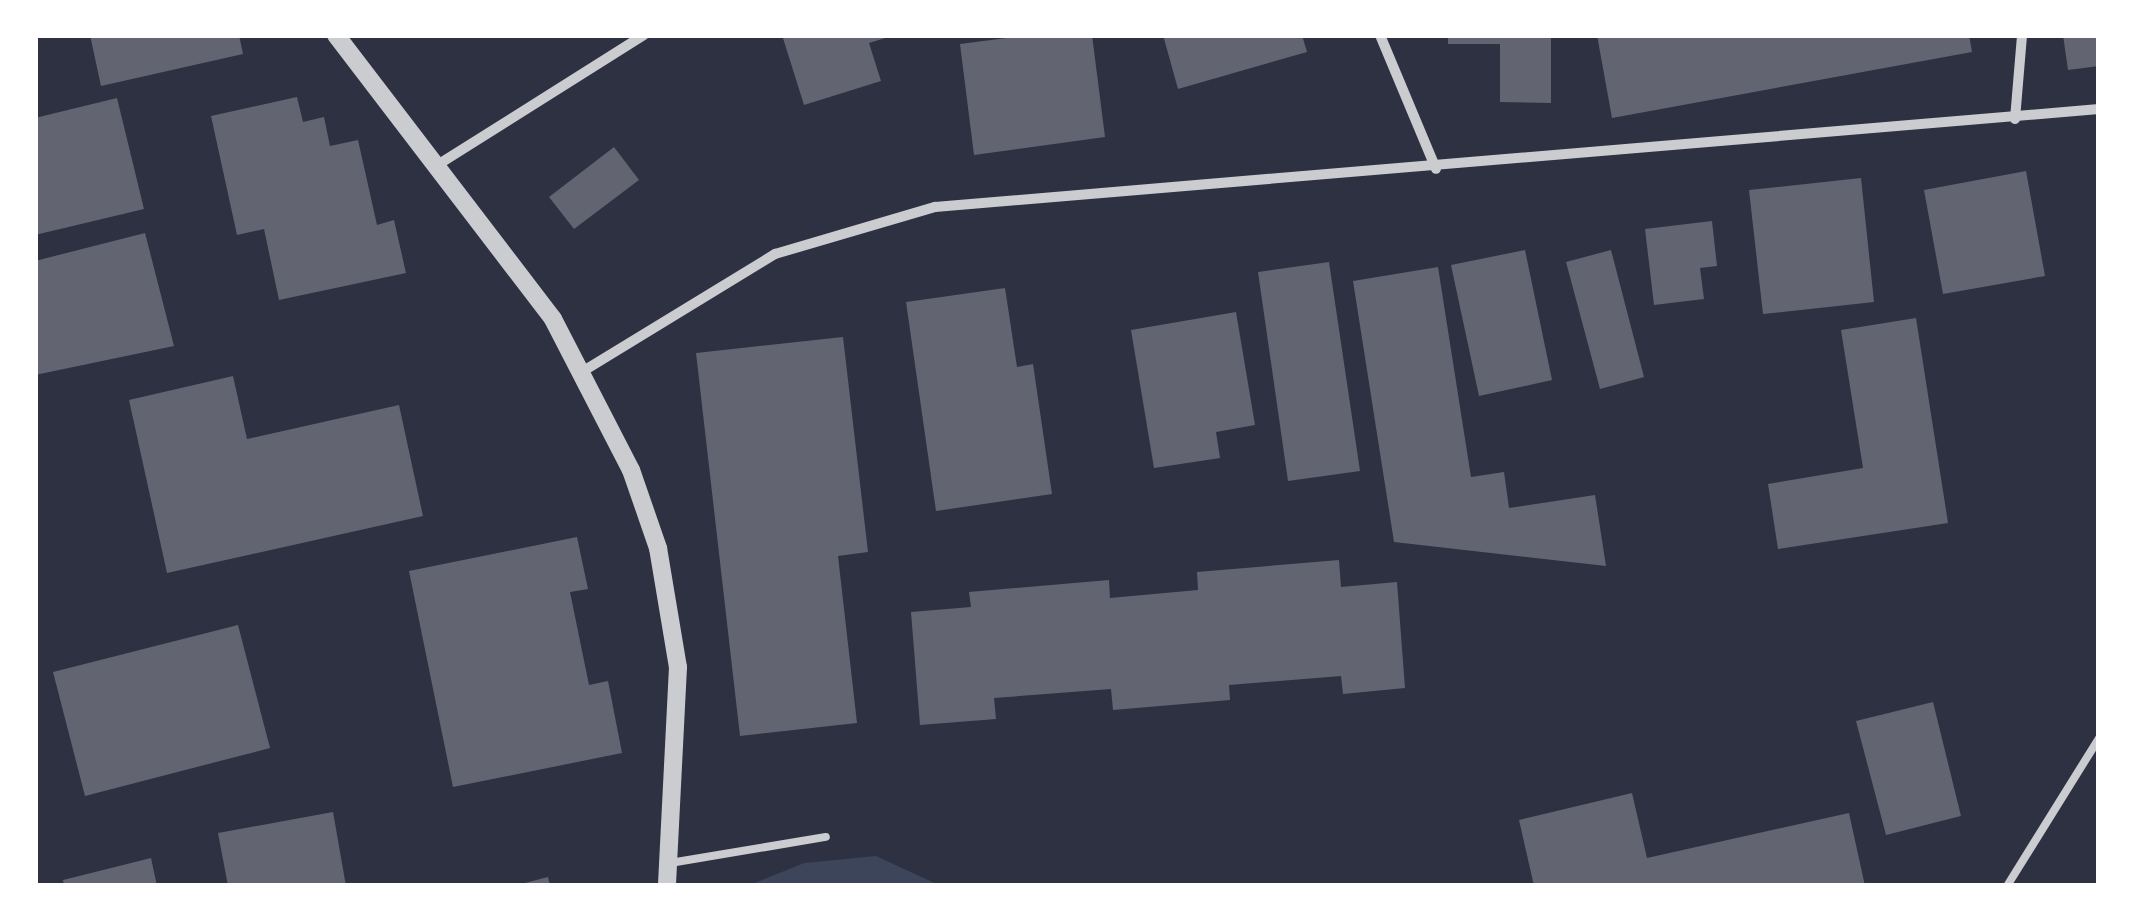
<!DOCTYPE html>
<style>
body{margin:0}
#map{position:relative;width:2134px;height:921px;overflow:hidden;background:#2d3142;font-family:"Work Sans",sans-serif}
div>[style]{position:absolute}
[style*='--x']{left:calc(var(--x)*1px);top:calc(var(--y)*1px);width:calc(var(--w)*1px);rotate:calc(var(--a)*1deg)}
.green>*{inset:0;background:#3c4559}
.building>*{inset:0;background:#626471}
.service>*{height:8px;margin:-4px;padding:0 4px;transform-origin:4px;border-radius:4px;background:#caccd0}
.minor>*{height:10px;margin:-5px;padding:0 5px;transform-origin:5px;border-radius:5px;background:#caccd0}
.tertiary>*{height:18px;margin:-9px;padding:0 9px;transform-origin:9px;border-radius:9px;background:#caccd0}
span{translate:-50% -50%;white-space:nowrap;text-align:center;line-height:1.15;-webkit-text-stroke:8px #fff;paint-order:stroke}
.frame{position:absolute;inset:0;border:38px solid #fff;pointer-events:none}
</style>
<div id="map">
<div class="green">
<i style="clip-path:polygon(876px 856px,941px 886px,747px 886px,804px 863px)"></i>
</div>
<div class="building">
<i style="clip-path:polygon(90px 35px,239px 35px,243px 54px,101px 86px)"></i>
<i style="clip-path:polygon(782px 35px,892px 35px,892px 36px,869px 43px,881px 81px,804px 105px)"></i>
<i style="clip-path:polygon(1029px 35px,1092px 35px,1105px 137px,974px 155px,960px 44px)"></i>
<i style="clip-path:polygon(1163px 35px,1302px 35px,1307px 52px,1178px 89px)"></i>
<i style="clip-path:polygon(1448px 35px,1551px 35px,1551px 103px,1500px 102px,1500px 44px,1448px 44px)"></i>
<i style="clip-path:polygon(1597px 35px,1969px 35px,1972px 52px,1612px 118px)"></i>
<i style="clip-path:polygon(2063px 35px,2099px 35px,2099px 66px,2068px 70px)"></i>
<i style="clip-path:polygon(297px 97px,303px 122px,324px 117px,330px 146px,358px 140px,377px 225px,394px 220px,406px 273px,279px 300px,264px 229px,237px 235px,211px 116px)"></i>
<i style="clip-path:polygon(117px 98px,144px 209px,35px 235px,35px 118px)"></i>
<i style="clip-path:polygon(614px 147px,639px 180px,574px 229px,549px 197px)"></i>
<i style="clip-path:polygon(2026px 171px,2045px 276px,1943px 294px,1924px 190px)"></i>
<i style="clip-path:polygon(1861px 178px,1874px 302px,1763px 314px,1749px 190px)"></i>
<i style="clip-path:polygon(1712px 221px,1717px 266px,1700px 268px,1704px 299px,1654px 305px,1645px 229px)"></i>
<i style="clip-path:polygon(145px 233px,174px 346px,35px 375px,35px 261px)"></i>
<i style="clip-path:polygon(1525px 250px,1552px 380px,1479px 396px,1451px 265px)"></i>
<i style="clip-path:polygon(1611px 250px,1644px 377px,1600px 389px,1566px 262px)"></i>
<i style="clip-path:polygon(1329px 262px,1360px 471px,1288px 481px,1258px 272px)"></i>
<i style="clip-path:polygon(1438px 267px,1471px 477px,1504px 472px,1509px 508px,1595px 495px,1606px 566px,1394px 542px,1353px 281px)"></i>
<i style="clip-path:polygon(1005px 288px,1017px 367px,1033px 364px,1052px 494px,936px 511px,906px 302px)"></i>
<i style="clip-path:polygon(1236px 312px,1255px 425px,1216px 432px,1220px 458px,1154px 468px,1131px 330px)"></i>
<i style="clip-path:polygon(1916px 318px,1948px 523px,1778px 549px,1768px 484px,1863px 468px,1841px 330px)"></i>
<i style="clip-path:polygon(843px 337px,868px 552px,838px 556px,857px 723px,740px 736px,696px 353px)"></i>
<i style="clip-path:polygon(233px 376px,247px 439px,399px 405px,423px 516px,167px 573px,129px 400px)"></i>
<i style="clip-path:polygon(577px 537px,588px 589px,570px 592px,589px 685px,608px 681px,622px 753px,453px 787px,409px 571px)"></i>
<i style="clip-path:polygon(1339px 560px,1341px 587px,1397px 582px,1405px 688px,1343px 694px,1341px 676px,1229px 685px,1230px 700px,1113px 710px,1111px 689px,994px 698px,996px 719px,920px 725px,911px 612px,971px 607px,969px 592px,1109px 580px,1110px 598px,1198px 590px,1197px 572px)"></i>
<i style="clip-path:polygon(238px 625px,270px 748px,85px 796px,53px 672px)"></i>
<i style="clip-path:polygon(1933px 702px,1961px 816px,1886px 835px,1856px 721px)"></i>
<i style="clip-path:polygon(1632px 793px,1647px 858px,1849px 813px,1865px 886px,1534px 886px,1519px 820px)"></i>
<i style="clip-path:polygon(333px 812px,346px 886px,228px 886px,218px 833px)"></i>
<i style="clip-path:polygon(151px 858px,157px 886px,64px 886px,63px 880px)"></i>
<i style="clip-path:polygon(548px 877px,550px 886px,517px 886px,517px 885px)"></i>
</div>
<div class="service">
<i style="--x:670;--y:863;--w:158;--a:-9.5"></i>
<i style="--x:2007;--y:886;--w:174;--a:-58.1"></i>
</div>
<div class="minor">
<i style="--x:1380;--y:35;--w:145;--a:67.3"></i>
<i style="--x:2015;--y:119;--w:84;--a:-85.2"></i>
<i style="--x:439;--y:164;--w:242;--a:-32.2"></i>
<i style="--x:585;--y:370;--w:223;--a:-31.4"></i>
<i style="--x:775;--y:254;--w:167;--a:-16.4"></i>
<i style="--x:935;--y:207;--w:1168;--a:-4.81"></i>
</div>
<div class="tertiary">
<i style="--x:336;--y:35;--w:357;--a:52.6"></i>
<i style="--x:553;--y:319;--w:170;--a:62.7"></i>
<i style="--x:631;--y:470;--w:83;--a:70.9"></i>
<i style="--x:658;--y:548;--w:121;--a:80.5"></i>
<i style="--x:678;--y:667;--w:219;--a:92.9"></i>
</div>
<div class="frame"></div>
</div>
